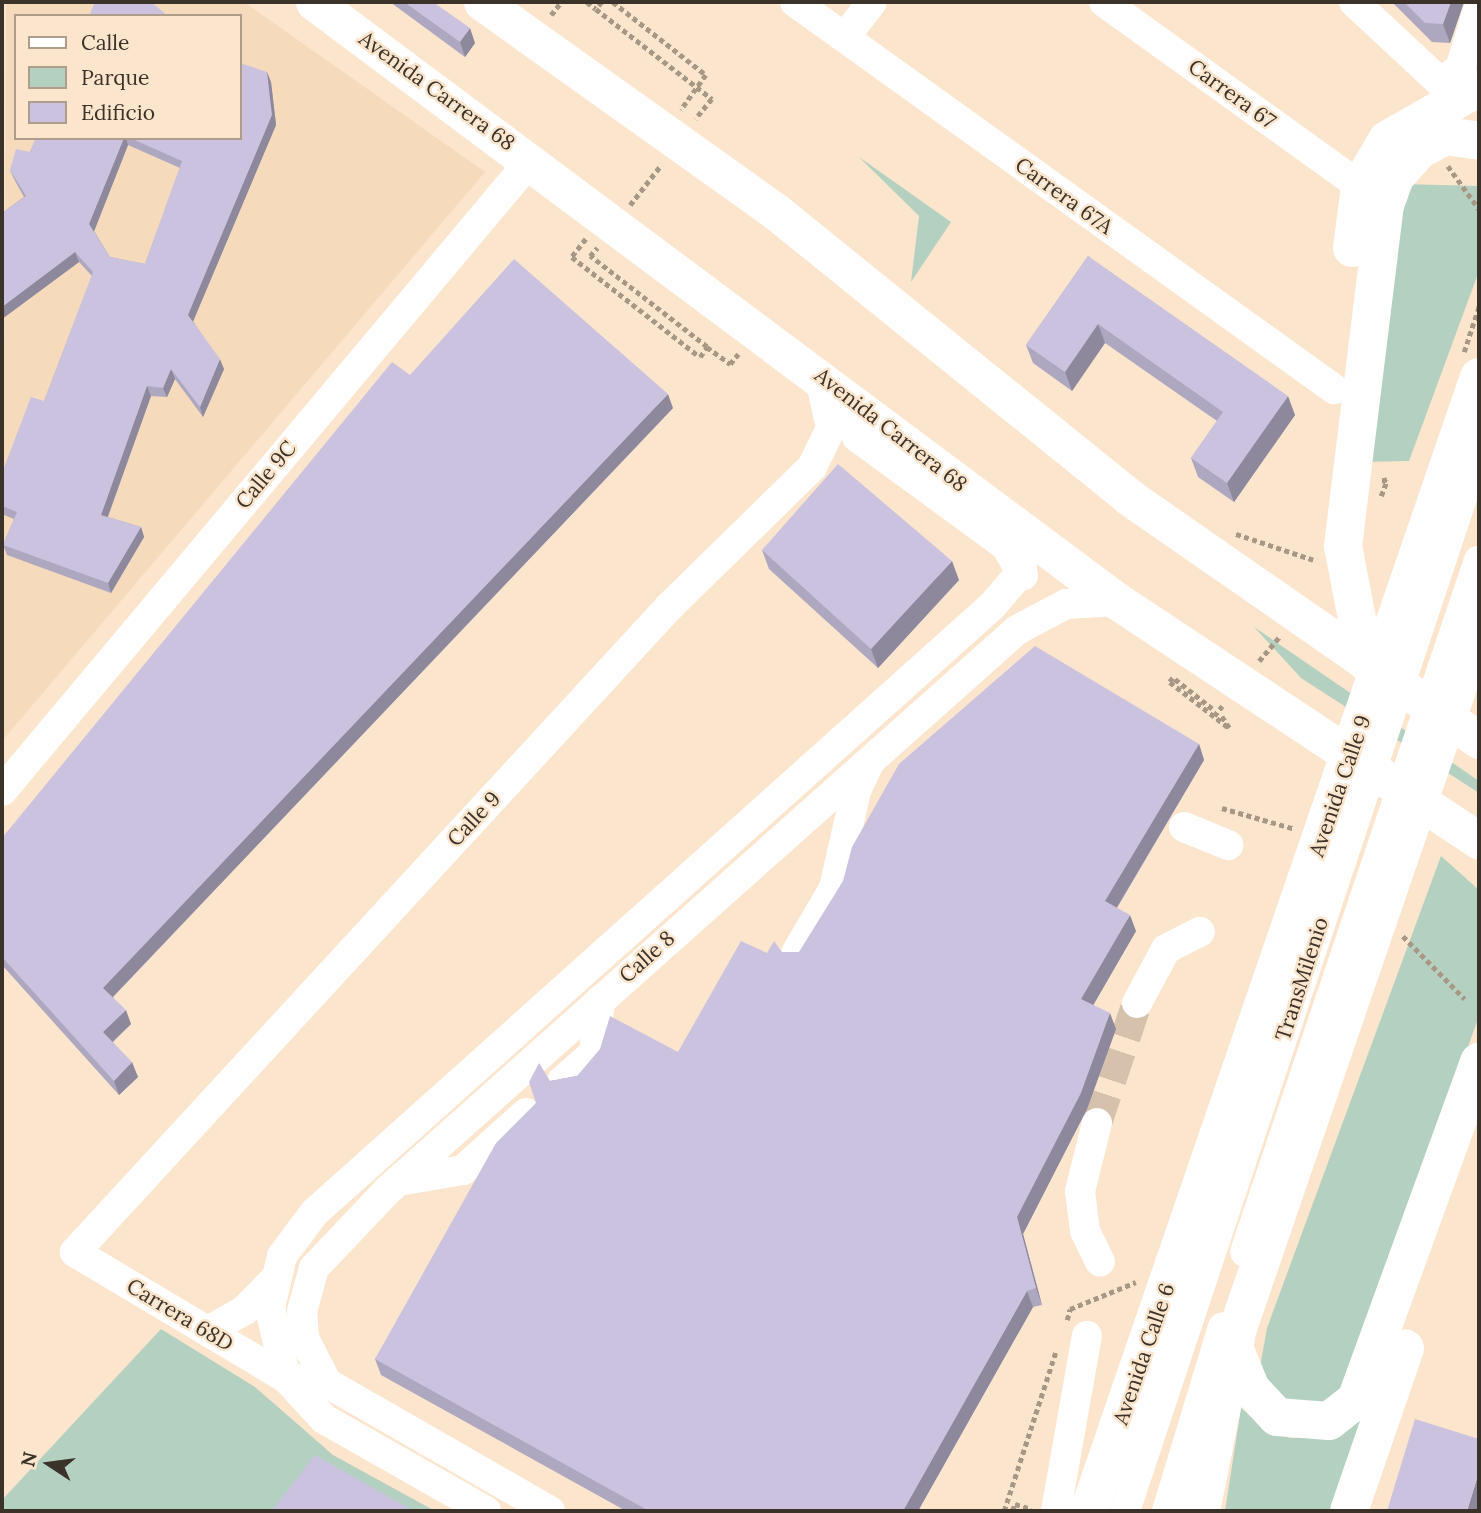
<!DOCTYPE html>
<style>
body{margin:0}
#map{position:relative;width:1481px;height:1513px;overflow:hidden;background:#fce5cd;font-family:Lora,serif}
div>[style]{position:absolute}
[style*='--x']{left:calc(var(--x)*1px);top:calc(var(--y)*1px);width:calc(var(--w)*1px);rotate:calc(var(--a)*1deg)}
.built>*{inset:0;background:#f5dabb}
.green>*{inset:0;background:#b4d0c0}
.minor-tunnel>*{height:30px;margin-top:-15px;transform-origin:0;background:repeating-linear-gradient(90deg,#d5c1ac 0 30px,transparent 0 45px)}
.path>*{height:4.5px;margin-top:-2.25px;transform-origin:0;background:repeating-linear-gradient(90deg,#a79785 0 5px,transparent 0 8.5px)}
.minor>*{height:30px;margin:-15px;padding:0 15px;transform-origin:15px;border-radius:15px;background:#fff}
.major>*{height:37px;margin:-18.5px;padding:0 18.5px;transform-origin:18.5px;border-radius:18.5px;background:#fff}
.highway>*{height:38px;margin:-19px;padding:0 19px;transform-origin:19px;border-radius:19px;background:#fff}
.wall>*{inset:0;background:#aea7c0}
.shaded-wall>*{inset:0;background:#8d889c}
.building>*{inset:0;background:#cac2df}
span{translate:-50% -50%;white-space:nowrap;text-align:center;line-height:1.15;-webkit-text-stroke:5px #fce5cd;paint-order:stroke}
.street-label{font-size:21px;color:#3b3229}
.frame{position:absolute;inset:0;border:4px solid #3b3229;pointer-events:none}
.legend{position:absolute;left:14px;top:14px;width:228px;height:126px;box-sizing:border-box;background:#fce5cd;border:2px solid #af9d8b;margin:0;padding:9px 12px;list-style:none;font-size:21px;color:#3b3229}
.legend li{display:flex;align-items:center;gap:14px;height:35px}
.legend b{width:35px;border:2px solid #af9d8b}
.north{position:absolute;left:14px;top:1429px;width:70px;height:70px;-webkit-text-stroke:5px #fce5cd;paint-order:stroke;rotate:283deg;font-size:19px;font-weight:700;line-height:28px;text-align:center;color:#3b3229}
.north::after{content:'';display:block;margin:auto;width:24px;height:32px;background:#3b3229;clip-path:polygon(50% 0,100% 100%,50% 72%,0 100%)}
</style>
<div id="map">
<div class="built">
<i style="clip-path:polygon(evenodd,6px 2px,244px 2px,485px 172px,2px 741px,6px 2px,16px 16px,240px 16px,240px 138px,16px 138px,16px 16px)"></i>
</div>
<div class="green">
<i style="clip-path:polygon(859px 157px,951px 222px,911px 282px,919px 216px)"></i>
<i style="clip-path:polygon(1402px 184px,1479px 186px,1479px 271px,1409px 461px,1361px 462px)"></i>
<i style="clip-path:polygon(1254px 627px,1479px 781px,1479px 793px,1301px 678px)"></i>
<i style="clip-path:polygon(1441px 856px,1479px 890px,1479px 1016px,1349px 1381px,1318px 1409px,1277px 1401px,1260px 1367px,1267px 1328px)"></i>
<i style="clip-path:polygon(161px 1329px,255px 1387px,333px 1455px,435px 1511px,2px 1511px,2px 1500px)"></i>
<i style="clip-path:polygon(1241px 1408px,1266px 1430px,1290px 1438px,1322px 1437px,1370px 1411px,1334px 1511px,1225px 1511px)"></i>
</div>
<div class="minor-tunnel">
<i style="--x:1097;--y:1123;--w:126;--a:-71.6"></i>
</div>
<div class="path">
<i style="--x:587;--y:2;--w:11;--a:38"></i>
<i style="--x:602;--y:2;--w:9;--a:131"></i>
<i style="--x:596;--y:9;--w:147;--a:37.8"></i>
<i style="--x:712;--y:99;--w:26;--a:129"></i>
<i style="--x:613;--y:2;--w:118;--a:38.1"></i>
<i style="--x:706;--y:75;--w:43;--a:125.5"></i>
<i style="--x:551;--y:15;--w:16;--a:-52"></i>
<i style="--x:1448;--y:166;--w:53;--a:54.2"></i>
<i style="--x:630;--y:205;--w:51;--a:-52.2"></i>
<i style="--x:586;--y:239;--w:23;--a:128"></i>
<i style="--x:572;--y:257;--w:162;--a:38"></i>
<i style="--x:700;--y:357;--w:12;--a:-55"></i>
<i style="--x:707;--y:347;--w:148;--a:-142.1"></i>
<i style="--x:590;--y:256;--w:11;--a:-49"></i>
<i style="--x:707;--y:347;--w:29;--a:36"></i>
<i style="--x:730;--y:364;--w:13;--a:-51"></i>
<i style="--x:1464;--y:352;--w:48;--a:-71.9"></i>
<i style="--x:1381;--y:496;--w:17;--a:-69"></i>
<i style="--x:1387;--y:480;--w:6;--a:171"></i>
<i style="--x:1236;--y:534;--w:85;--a:18.4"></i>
<i style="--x:1259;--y:661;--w:33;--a:-50"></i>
<i style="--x:1212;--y:709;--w:50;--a:-141.5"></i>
<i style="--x:1173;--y:678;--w:5;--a:127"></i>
<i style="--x:1170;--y:682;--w:75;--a:37.9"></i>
<i style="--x:1229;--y:728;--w:17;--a:-123"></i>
<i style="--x:1214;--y:716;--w:13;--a:-51"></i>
<i style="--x:1222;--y:808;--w:76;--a:16"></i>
<i style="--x:1403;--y:936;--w:88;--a:45.5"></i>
<i style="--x:1067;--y:1320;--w:11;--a:-75"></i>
<i style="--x:1070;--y:1309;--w:71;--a:-22.2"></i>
<i style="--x:1004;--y:1511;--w:168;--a:-72"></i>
<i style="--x:1012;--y:1511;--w:8;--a:-67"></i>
<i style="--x:1015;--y:1504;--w:17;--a:17"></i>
</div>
<div class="minor">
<i style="--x:795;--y:2;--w:664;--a:35.68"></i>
<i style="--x:1104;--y:2;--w:315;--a:35.7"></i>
<i style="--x:1354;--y:2;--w:117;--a:42.9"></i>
<i style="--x:1440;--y:82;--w:24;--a:-33"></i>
<i style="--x:1460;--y:69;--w:65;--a:-73"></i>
<i style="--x:845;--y:37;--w:44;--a:-52.4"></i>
<i style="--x:872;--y:417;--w:19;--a:177"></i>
<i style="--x:853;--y:418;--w:19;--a:78"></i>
<i style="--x:857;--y:437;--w:185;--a:36.2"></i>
<i style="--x:1006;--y:546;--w:34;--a:60"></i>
<i style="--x:2;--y:791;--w:823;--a:-50.03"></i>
<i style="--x:1184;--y:827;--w:48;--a:22.2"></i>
<i style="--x:796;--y:953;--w:75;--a:-59.7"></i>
<i style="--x:834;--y:888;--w:99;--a:-77.2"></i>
<i style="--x:856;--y:791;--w:31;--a:-65"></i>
<i style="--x:1137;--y:1003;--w:61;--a:-61.8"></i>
<i style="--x:1166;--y:949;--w:38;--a:-27"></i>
<i style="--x:562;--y:1081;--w:43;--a:-41.2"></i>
<i style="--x:594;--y:1053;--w:53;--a:-83.5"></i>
<i style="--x:1097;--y:1123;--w:70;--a:104"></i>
<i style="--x:1080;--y:1191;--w:40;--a:82.9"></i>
<i style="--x:1085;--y:1231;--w:34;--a:64"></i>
<i style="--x:398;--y:1181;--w:66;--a:-9.6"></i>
<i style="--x:463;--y:1170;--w:85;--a:-42.1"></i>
<i style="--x:1245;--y:1252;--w:730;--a:-71.32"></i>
<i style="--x:208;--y:1331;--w:43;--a:-29.6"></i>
<i style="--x:245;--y:1310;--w:42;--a:-46"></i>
<i style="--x:327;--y:1383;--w:41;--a:-173"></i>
<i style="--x:286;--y:1378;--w:246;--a:-149.2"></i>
<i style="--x:75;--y:1252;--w:877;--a:-47.36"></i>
<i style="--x:669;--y:607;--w:200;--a:-44.4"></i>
<i style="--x:812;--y:467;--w:43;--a:-64"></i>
<i style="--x:831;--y:428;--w:55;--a:-102.5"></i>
<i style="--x:486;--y:1511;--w:186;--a:-150.4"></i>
<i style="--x:324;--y:1419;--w:56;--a:-132.8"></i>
<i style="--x:286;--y:1378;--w:72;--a:-102.9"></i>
<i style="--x:270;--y:1308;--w:53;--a:-77"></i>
<i style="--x:282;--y:1256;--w:54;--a:-53.3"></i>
<i style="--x:314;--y:1213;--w:910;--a:-41.84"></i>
<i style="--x:992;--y:606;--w:46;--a:-49.4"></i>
<i style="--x:1022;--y:571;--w:41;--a:-92.8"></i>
<i style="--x:550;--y:1511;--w:257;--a:-150.1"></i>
<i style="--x:327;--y:1383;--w:51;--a:-117.1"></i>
<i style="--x:304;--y:1338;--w:27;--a:-94"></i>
<i style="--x:302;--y:1311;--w:45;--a:-74.4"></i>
<i style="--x:314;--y:1268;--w:108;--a:-46.5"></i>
<i style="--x:388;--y:1190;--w:842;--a:-41.68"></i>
<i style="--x:1017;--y:630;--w:55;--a:-28"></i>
<i style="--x:1066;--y:604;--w:51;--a:-3.4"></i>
<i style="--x:1056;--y:1511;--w:178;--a:-80"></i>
<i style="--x:1125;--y:1511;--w:1121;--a:-71.6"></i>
<i style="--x:1167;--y:1511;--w:192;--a:-73.1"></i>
</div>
<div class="major">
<i style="--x:314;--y:2;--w:1002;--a:36.72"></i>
<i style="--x:1117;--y:601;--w:434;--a:33.5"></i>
<i style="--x:482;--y:2;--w:360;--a:35.5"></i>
<i style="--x:775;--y:211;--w:455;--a:38.9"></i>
<i style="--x:1129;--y:497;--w:426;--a:34.8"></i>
</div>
<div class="highway">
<i style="--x:1352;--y:248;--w:63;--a:-82.6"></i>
<i style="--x:1360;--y:186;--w:53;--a:-59.6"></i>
<i style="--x:1387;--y:140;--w:106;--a:-29.9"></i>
<i style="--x:1365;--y:661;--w:117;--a:-100.8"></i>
<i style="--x:1343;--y:546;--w:344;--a:-83"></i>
<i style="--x:1385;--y:205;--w:30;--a:-70"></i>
<i style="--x:1395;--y:177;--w:36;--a:-48"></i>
<i style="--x:1419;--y:150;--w:30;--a:-28"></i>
<i style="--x:1445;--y:136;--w:34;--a:8"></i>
<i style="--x:1233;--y:1345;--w:48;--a:67.8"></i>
<i style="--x:1251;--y:1389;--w:38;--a:47"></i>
<i style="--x:1277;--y:1417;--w:52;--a:4.4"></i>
<i style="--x:1329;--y:1421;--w:34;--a:-38"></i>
<i style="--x:1356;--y:1400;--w:360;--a:-70"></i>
<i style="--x:1089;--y:1511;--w:1199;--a:-71.02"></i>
<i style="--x:1201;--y:1511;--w:187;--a:-78.6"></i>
<i style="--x:1238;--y:1328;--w:742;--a:-71.05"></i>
<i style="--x:1349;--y:1511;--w:172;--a:-71"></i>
</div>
<div class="wall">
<i style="clip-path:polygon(390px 2px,433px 2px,475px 43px,465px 57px)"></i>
<i style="clip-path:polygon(1392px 2px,1464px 2px,1450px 43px,1432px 42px)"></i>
<i style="clip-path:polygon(evenodd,271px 82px,276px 125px,193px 321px,224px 369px,203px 417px,175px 379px,167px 397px,151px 396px,108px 517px,141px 527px,144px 537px,111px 593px,7px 555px,3px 545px,14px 519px,2px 514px,2px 473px,44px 401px,92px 276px,79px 262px,2px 319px,2px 213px,24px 197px,14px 179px,10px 170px,30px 152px,36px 138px,240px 138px,271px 82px,128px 145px,180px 168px,145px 264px,110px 257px,94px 231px,128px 145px)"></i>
<i style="clip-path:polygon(1088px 256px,1295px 415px,1234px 502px,1198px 477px,1191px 458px,1217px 421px,1105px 343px,1072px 391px,1033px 363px,1026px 345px)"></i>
<i style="clip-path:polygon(410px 375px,673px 408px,113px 997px,131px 1024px,113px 1042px,138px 1077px,119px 1095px,2px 965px,2px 838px)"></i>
<i style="clip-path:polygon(762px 550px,959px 580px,878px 668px,769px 569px)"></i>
<i style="clip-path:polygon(1199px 744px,1204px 760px,1117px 908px,1136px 931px,1093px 1005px,1116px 1029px,1087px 1109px,1023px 1234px,1042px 1305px,1033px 1307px,918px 1511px,626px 1511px,381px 1375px,375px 1359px,550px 1081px,577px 1076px,678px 1052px,767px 953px,799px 952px)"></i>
</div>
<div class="shaded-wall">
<i style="clip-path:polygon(1451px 2px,1464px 2px,1450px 43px,1443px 24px)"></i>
<i style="clip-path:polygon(470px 28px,475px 43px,465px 57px,460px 42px)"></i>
<i style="clip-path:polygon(267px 72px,271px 82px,276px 125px,192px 324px,188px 315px)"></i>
<i style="clip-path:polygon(124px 138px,126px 138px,128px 145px,93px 234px,89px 224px)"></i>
<i style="clip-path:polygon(75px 252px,79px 262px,2px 319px,2px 307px)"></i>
<i style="clip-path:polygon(1098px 324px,1105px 343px,1072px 391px,1065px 372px)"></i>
<i style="clip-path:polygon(220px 359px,224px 369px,203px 417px,200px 407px)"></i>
<i style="clip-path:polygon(171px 369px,175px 379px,167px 397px,163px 388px)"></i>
<i style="clip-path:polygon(147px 386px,151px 396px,105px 524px,101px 515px)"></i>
<i style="clip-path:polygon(668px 394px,673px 408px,108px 1002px,103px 988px)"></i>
<i style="clip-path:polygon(1288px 396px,1295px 415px,1234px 502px,1227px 483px)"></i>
<i style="clip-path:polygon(141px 527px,144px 537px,111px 593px,108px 583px)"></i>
<i style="clip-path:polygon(952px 561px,959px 580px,878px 668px,871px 649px)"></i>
<i style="clip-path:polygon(1199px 744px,1204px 760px,1111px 917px,1105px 901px)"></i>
<i style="clip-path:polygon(1130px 915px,1136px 931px,1087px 1016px,1081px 999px)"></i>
<i style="clip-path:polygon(126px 1010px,131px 1024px,108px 1046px,103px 1032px)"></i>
<i style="clip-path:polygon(1110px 1013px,1116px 1029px,1087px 1109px,1023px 1234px,1042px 1305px,1036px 1288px,1017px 1217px)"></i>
<i style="clip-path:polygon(132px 1062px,138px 1077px,119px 1095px,114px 1081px)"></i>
<i style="clip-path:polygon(1027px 1291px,1033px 1307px,918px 1511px,903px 1511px)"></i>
<i style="clip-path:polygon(1479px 1472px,1479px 1511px,1467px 1511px)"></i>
</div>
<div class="building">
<i style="clip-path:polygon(95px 2px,151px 2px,168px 16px,89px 16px)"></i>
<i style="clip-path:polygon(404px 2px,433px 2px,470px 28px,460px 42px)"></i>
<i style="clip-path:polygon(1404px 2px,1451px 2px,1443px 24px,1425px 23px)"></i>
<i style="clip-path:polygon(240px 63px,267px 72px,272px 115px,188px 315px,220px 359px,200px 407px,171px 369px,163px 388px,147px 386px,101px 515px,141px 527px,108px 583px,3px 545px,17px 512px,2px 506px,2px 473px,31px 397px,44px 401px,93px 272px,75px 252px,2px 307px,2px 213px,26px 196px,10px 170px,16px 149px,30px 152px,36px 138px,124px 138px,89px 224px,110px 257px,145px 264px,182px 161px,130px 138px,240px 138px)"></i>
<i style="clip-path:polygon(1088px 256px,1288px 396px,1227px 483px,1191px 458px,1223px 412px,1098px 324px,1065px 372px,1026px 345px)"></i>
<i style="clip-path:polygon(514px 259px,668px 394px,103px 988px,126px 1010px,103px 1032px,132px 1062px,114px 1081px,2px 957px,2px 838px,392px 362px,410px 375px)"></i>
<i style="clip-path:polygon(838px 464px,952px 561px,871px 649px,762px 550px)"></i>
<i style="clip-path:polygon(1035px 646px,1199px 744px,1105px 901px,1130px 915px,1081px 999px,1110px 1013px,1081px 1093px,1017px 1217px,1036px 1288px,1027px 1291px,903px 1511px,649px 1511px,375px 1359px,496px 1143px,536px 1103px,529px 1082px,539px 1063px,550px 1081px,577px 1076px,600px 1049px,610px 1016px,678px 1052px,741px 941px,767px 953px,774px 941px,782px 952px,799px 952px,843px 881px,852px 847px,899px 764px)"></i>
<i style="clip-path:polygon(1415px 1419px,1479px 1439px,1479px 1472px,1467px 1511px,1387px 1511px)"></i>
<i style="clip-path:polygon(315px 1455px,414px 1511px,273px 1511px,274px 1508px)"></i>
</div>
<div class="street-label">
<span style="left:437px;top:91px;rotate:36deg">Avenida Carrera 68</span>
<span style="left:1232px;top:94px;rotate:36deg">Carrera 67</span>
<span style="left:1064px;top:196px;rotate:36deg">Carrera 67A</span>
<span style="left:891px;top:430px;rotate:38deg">Avenida Carrera 68</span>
<span style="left:266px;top:475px;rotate:-50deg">Calle 9C</span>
<span style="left:1340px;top:786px;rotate:-71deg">Avenida Calle 9</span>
<span style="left:474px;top:819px;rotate:-47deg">Calle 9</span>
<span style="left:647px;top:957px;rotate:-42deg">Calle 8</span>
<span style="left:1302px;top:979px;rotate:-72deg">TransMilenio</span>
<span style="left:180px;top:1315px;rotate:31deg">Carrera 68D</span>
<span style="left:1144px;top:1354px;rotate:-71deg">Avenida Calle 6</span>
</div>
<div class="frame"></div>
<ul class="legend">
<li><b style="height:9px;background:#fff"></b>Calle</li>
<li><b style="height:19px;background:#b4d0c0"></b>Parque</li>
<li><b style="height:19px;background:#cac2df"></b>Edificio</li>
</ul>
<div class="north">N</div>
</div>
